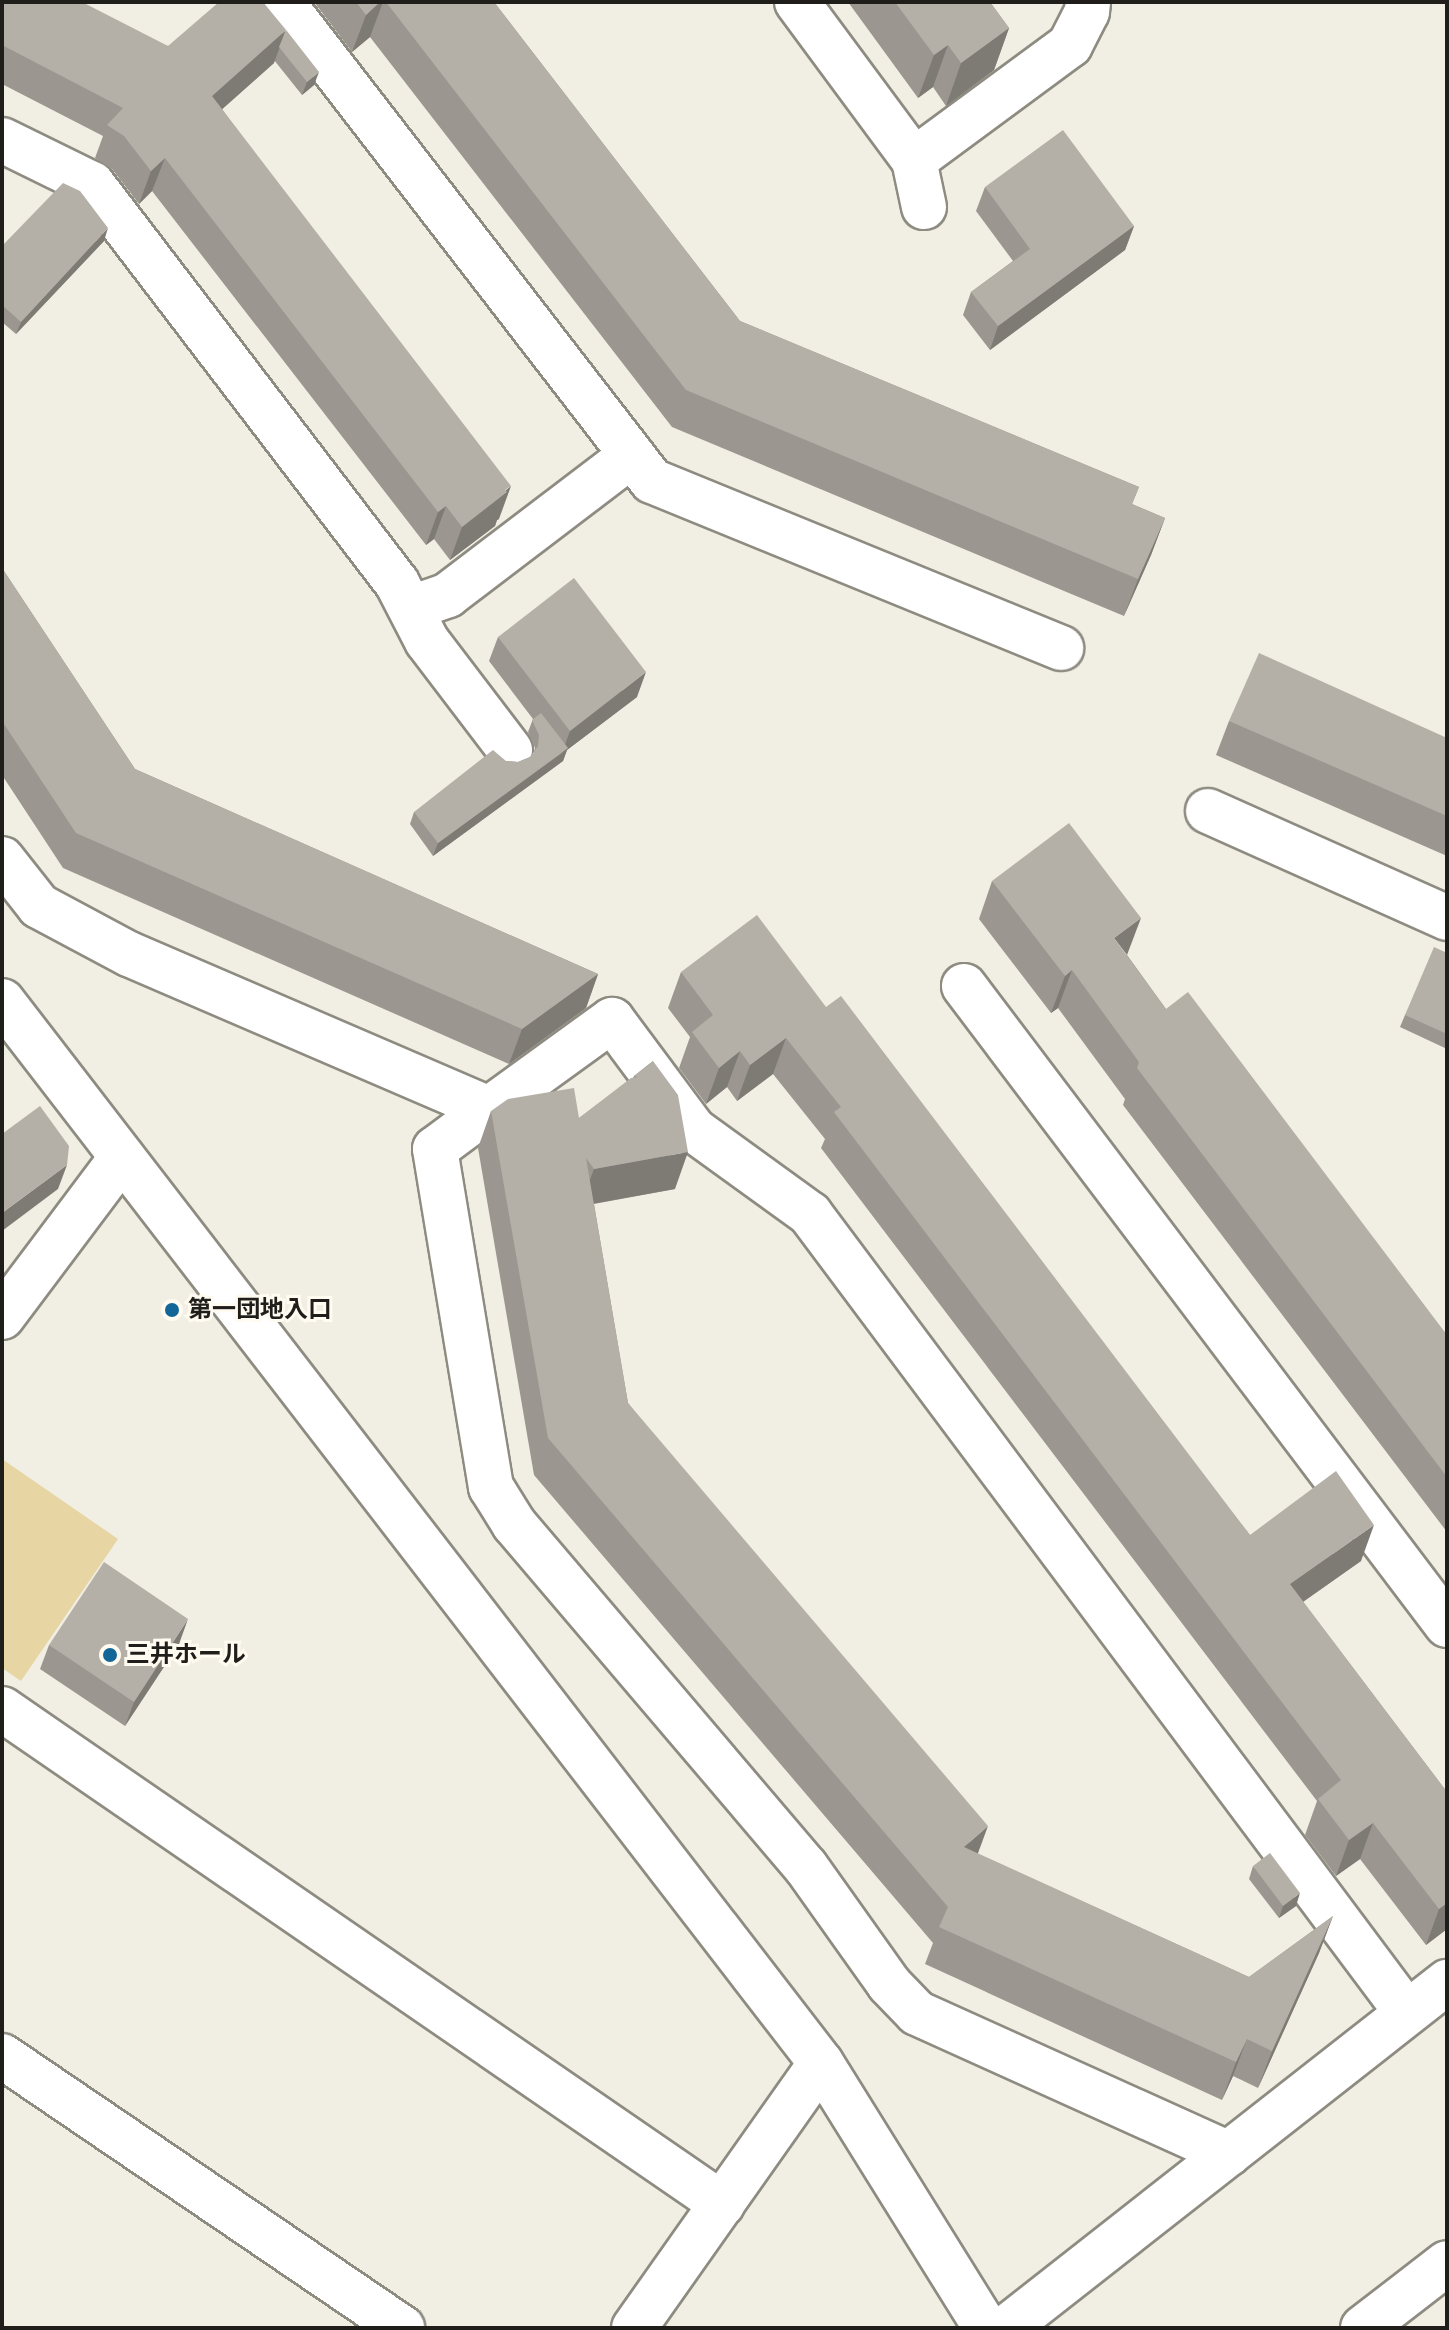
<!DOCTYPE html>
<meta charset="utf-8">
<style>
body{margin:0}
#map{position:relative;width:1449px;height:2330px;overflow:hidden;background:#f1eee4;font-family:"Sofia Sans Condensed","Noto Sans JP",sans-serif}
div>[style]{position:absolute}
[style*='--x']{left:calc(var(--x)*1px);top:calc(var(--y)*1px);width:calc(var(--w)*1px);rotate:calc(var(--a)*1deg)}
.green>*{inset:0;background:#e7d5a3}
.roads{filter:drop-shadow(2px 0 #8e8b81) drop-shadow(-2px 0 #8e8b81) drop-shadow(0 2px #8e8b81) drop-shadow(0 -2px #8e8b81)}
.minor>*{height:44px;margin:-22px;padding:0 22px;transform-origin:22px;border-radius:22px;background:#fff}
.wall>*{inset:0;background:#9b9790}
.shaded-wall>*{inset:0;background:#7e7b75}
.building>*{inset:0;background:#b4b0a7}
.dots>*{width:22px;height:22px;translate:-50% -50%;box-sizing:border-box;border:4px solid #fffbf1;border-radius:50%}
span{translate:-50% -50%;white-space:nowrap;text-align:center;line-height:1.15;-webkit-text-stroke:6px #fffbf1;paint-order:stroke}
.poi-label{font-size:24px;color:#1f1e1a;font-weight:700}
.left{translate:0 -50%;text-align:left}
.frame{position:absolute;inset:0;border:4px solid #1f1e1a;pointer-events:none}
</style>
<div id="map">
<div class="green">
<i style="clip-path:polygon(2px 1459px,118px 1539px,21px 1681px,2px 1668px)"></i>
</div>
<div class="roads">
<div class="minor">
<i style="--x:282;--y:2;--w:605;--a:52.32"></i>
<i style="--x:652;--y:481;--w:442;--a:22.2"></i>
<i style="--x:797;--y:2;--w:197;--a:53.5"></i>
<i style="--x:2;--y:140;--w:100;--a:26.1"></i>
<i style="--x:92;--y:184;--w:502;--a:52.61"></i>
<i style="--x:397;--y:583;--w:65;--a:62.7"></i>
<i style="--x:427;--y:641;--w:137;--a:52.7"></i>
<i style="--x:924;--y:207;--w:48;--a:-102"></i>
<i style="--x:914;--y:160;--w:194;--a:-36.4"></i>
<i style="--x:1070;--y:45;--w:37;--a:-63"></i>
<i style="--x:1087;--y:12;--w:10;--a:-84"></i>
<i style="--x:411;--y:608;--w:39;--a:-19"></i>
<i style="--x:448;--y:595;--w:231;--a:-37.3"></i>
<i style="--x:1208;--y:811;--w:262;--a:24.1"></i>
<i style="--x:2;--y:859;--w:60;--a:51.8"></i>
<i style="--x:39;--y:906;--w:102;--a:28.1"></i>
<i style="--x:129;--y:954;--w:392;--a:23.3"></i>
<i style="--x:489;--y:1109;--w:152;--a:-35.9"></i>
<i style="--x:612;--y:1020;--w:137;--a:53.3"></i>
<i style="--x:694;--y:1130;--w:143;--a:35.9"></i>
<i style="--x:810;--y:1214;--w:997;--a:53.23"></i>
<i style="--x:964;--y:986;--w:801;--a:52.92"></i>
<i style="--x:2;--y:1001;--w:1341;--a:52.36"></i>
<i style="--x:821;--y:2063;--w:312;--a:58.1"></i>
<i style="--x:489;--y:1109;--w:67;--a:143.5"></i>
<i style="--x:435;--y:1149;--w:343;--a:80.6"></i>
<i style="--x:491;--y:1487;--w:44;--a:58.1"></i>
<i style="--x:514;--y:1524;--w:450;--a:49.6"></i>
<i style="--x:806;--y:1867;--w:143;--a:54.6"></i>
<i style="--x:889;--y:1984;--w:40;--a:46"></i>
<i style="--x:917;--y:2013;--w:342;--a:24.3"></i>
<i style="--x:2;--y:1317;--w:200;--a:-53.1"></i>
<i style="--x:2;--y:1709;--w:874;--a:34.51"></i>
<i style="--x:2;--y:2056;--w:484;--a:34.2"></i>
<i style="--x:634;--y:2328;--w:324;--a:-54.8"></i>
<i style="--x:1006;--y:2328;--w:561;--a:-38.12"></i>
<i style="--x:1363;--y:2328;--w:106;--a:-37.7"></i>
</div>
</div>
<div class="wall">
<i style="clip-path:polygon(2px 2px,168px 46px,263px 2px,314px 85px,302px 95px,274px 60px,274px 63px,222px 109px,499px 519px,497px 520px,495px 526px,450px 560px,434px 539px,426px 545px,152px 191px,139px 204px,112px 169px,95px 158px,103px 136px,2px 84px)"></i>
<i style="clip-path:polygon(314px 2px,494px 2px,740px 321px,1139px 487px,1132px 504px,1165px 518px,1151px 555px,1124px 616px,672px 427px,370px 37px,352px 52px)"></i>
<i style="clip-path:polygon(848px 2px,990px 2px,1009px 28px,994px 70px,946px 106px,933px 87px,918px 98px)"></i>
<i style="clip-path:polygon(985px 187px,1134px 226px,1125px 250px,990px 350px,963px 315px,971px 292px,1013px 261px,976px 211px)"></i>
<i style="clip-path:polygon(104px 241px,16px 334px,2px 322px,2px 246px)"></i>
<i style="clip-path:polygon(2px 568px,135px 769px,598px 974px,586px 1008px,509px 1064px,63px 868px,2px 775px)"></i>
<i style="clip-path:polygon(498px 637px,637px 697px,567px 750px,563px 761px,433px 856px,410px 824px,414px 812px,506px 761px,518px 762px,530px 757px,534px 751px,535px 748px,528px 732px,533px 719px,489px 661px)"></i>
<i style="clip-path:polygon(1229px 721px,1447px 738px,1447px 856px,1216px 755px)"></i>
<i style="clip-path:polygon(992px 881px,1127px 955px,1166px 1009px,1447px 1335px,1447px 1532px,1123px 1105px,1125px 1099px,1058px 1008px,1051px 1013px,979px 919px)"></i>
<i style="clip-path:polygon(1447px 953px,1447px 1049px,1400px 1027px,1405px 1015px)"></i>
<i style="clip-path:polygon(681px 972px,826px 1007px,1250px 1535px,1361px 1561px,1303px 1602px,1447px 1792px,1447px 1929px,1426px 1945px,1360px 1859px,1336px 1876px,1305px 1835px,1317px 1801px,821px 1148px,825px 1139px,773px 1074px,737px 1101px,727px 1087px,706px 1104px,679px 1068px,690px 1037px,668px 1008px)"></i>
<i style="clip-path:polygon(653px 1061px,675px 1189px,594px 1204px,628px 1403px,978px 1854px,1249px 1977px,1333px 1916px,1319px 1953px,1258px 2088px,1233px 2076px,1222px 2100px,925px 1964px,933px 1943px,534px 1475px,478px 1148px,491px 1111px,579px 1118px,633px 1078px,634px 1076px)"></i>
<i style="clip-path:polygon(179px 1644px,125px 1726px,40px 1669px,49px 1645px)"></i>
<i style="clip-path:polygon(1253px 1866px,1296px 1906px,1279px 1918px,1249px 1879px)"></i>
</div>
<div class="shaded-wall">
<i style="clip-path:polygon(380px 2px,383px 2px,370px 37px,352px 52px,366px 15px)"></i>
<i style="clip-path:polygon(1009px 28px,994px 70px,946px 106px,961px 63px)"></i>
<i style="clip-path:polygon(286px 30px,274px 63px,200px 129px,212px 96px)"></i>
<i style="clip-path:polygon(948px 45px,933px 87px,918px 98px,934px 55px)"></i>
<i style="clip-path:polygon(319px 72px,314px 85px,302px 95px,307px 82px)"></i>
<i style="clip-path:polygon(165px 158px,152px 191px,139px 204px,151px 171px)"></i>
<i style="clip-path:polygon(1134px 226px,1125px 250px,990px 350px,998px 326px)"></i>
<i style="clip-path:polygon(108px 228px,104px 241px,16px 334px,21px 322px)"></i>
<i style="clip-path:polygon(511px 486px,499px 519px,497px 520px,495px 526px,450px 560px,462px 527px)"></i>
<i style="clip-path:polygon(446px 506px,434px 539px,426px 545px,438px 512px)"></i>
<i style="clip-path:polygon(1165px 518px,1151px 555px,1124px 616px,1138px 579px)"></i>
<i style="clip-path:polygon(646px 672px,637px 697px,567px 750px,563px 761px,433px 856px,438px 843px,562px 753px,570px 731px)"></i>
<i style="clip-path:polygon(1141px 918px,1127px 955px,1114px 938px)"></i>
<i style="clip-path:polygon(1072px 970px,1058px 1008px,1051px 1013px,1065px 976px)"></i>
<i style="clip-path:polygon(598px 974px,586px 1008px,509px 1064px,522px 1029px)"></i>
<i style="clip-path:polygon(786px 1038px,773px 1074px,737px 1101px,750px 1065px)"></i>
<i style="clip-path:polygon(740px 1051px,727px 1087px,706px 1104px,719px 1068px)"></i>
<i style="clip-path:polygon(688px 1152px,675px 1189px,580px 1206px,594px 1169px)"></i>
<i style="clip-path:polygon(67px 1165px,58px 1189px,2px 1231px,2px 1213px)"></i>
<i style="clip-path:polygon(1374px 1525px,1361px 1561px,1277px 1620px,1290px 1584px)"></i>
<i style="clip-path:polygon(188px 1619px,179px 1644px,125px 1726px,134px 1702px)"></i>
<i style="clip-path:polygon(1373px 1823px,1360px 1859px,1336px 1876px,1349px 1840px)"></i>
<i style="clip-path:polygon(988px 1826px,974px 1864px,964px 1847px)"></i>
<i style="clip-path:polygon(1300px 1893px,1296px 1906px,1279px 1918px,1283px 1906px)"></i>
<i style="clip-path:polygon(1447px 1903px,1447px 1929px,1426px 1945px,1439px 1909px)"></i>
<i style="clip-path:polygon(1333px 1916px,1319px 1953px,1258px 2088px,1272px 2051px)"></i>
<i style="clip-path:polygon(1247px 2039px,1233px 2076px,1222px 2100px,1236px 2062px)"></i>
</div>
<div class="building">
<i style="clip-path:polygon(2px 2px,82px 2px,168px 46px,219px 2px,263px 2px,286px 30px,212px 96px,511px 486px,505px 490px,507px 492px,462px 527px,446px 506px,438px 512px,165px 158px,151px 171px,124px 136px,107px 125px,123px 108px,2px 45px)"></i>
<i style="clip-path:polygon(356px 2px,380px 2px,366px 15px)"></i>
<i style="clip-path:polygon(386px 2px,494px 2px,740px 321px,1139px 487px,1132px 504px,1165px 518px,1138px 579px,686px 390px)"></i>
<i style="clip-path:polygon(895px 2px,990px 2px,1009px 28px,961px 63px,948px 45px,934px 55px)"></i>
<i style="clip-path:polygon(276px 17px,319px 72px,307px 82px,279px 47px,286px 30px)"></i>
<i style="clip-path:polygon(1063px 130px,1134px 226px,998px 326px,971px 292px,1030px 249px,985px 187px)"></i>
<i style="clip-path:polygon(63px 183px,80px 191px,108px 228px,21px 322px,2px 305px,2px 246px)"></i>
<i style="clip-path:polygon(2px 568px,135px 769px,598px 974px,522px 1029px,76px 833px,2px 721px)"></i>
<i style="clip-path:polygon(574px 578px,646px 672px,570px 731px,498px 637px)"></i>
<i style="clip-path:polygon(1259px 653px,1447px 738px,1447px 816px,1229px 721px)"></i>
<i style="clip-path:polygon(541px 713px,568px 748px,438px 843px,414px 812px,493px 750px,506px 761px,518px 762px,530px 757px,538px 746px,539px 735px,532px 720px)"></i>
<i style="clip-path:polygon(1069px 823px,1141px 918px,1114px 938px,1166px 1009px,1188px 992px,1447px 1335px,1447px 1477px,1137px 1068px,1139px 1062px,1072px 970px,1065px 976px,992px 881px)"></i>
<i style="clip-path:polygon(757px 915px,826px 1007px,841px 996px,1250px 1535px,1336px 1471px,1374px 1525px,1290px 1584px,1447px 1792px,1447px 1903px,1439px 1909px,1373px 1823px,1349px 1840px,1318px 1799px,1341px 1780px,834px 1112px,841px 1107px,786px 1038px,750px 1065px,740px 1051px,719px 1068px,692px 1032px,713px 1015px,681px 972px)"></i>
<i style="clip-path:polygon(1434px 947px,1447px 953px,1447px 1034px,1405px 1015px)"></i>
<i style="clip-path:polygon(653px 1061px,678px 1095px,688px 1152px,594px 1169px,586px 1158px,628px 1403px,988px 1826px,964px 1847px,1249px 1977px,1333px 1916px,1272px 2051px,1247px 2039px,1236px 2062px,939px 1927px,948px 1907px,548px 1438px,491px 1111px,508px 1099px,574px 1088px,579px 1118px,631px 1078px,638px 1077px,634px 1076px)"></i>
<i style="clip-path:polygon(40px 1106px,69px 1146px,67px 1165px,2px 1213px,2px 1134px)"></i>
<i style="clip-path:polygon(104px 1562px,188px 1619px,134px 1702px,49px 1645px)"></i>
<i style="clip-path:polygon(1270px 1853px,1300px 1893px,1283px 1906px,1253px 1866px)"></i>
</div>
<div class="dots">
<i style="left:172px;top:1310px;background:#126798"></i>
<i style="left:110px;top:1655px;background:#126798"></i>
</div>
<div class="poi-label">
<span class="left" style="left:188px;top:1310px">第一団地入口</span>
<span class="left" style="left:126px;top:1655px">三井ホール</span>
</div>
<div class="frame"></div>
</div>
